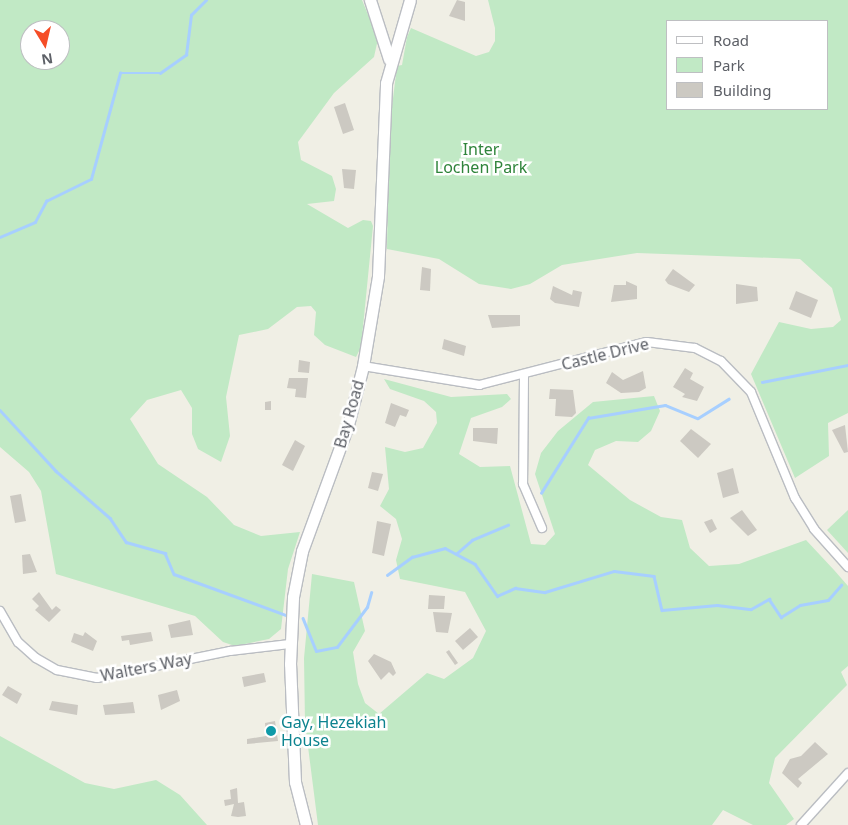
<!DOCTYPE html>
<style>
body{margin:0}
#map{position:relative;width:848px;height:825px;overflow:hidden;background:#f0efe5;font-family:"Noto Sans",sans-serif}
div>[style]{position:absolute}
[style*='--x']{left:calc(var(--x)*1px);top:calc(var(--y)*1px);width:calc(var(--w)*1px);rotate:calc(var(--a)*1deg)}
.green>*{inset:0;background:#c1e9c5}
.stream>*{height:2.5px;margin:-1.25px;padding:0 1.25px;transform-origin:1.25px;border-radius:1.25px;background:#a7cfff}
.building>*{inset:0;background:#ccc9c2}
.roads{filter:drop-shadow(1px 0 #babdc2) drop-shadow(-1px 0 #babdc2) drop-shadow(0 1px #babdc2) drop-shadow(0 -1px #babdc2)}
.street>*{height:8px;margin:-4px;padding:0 4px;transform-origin:4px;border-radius:4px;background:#fff}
.secondary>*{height:11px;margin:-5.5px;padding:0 5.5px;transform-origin:5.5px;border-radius:5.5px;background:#fff}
.dots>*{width:14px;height:14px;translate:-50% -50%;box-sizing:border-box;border:2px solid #fff;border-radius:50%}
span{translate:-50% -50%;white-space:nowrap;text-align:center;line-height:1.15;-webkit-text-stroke:5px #fff;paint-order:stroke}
.park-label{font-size:16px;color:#2f843b}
.street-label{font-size:16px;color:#5d6067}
.culture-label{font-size:16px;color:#0d838f}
.left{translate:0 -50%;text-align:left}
.legend{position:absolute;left:666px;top:20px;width:162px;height:90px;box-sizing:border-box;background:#fff;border:1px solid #bebfc2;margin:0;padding:6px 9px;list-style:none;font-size:15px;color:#5d6067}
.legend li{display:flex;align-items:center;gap:10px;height:25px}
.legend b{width:25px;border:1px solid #bebfc2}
.north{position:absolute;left:20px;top:20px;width:50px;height:50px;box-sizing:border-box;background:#fff;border:1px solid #bebfc2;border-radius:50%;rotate:171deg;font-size:14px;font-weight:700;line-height:20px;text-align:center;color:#5d6067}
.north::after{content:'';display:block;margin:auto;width:18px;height:22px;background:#f54d27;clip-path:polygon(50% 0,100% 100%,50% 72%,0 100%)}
</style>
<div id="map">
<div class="green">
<i style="clip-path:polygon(evenodd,0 0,362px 0,378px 39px,374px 57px,334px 93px,298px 142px,301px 160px,332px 176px,336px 189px,334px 201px,307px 204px,348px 228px,363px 220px,371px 221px,373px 226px,361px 347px,356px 357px,325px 345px,314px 335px,316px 312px,311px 306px,297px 307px,268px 329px,239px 335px,226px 397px,230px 436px,221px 462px,198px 449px,192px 434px,192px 408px,181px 390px,147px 400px,130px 419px,158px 464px,207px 497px,234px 525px,261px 536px,300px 532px,288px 569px,281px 629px,269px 639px,235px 646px,223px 642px,195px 616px,56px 574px,41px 491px,29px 472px,0 447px,0 0,30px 30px,60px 30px,60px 60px,30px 60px,30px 30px)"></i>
<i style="clip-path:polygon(evenodd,488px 0,848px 0,848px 413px,828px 423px,829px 456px,795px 478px,751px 374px,779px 322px,811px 329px,833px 327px,841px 320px,832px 288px,800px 259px,637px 253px,562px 265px,530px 284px,511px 289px,479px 284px,439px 259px,387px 249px,389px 131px,397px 66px,402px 65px,407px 37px,411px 28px,476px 56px,489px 52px,495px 41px,495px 28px,488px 0,667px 21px,827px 21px,827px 109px,667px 109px,667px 21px)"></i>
<i style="clip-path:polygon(384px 379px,451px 397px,507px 394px,511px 399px,502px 407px,471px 418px,459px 454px,480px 467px,510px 466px,531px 544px,545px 545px,555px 534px,535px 474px,541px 453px,558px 431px,593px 402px,654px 396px,660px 411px,651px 431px,638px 442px,616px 441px,595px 450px,588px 465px,630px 500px,661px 517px,682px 520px,690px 548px,709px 566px,739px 564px,806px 540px,834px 570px,848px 586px,848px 666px,841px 672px,847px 685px,775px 758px,769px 783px,794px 819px,786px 825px,753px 825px,723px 810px,712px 825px,318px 825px,305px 723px,304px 658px,312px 574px,354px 582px,365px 631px,353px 652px,358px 684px,365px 703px,379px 714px,427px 673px,444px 679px,473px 658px,486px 631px,465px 592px,400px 579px,396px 560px,402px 539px,396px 519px,380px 506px,389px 489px,385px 447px,405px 452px,423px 448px,437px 423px,436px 412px,424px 401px,390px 389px)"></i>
<i style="clip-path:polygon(848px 510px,848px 553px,827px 530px)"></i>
<i style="clip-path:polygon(0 736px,85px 783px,114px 789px,156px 780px,180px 795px,207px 825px,0 825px)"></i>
</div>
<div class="stream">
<i style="--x:0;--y:237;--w:38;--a:-23"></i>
<i style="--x:35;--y:222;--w:24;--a:-62"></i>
<i style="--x:46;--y:201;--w:50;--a:-26.1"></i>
<i style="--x:91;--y:179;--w:110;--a:-74.7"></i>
<i style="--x:120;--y:73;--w:40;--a:0"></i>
<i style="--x:160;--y:73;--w:32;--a:-35"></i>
<i style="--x:186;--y:55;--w:40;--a:-82.9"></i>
<i style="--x:191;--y:15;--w:21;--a:-45"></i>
<i style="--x:762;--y:382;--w:88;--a:-11.2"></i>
<i style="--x:0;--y:410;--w:83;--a:47.4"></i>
<i style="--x:56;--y:471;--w:72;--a:41"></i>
<i style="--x:110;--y:518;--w:29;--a:56"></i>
<i style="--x:126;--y:542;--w:41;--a:15.8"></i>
<i style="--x:165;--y:553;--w:23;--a:67"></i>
<i style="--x:174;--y:574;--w:119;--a:20.1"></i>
<i style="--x:541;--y:493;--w:89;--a:-57.9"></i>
<i style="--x:588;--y:418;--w:78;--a:-9.6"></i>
<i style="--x:665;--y:405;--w:35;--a:22"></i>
<i style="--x:698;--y:418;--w:36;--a:-32"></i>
<i style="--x:456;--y:554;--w:21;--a:-41"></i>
<i style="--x:472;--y:540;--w:39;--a:-23"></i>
<i style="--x:387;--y:575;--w:31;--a:-36"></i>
<i style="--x:412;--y:557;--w:34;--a:-15"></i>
<i style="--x:445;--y:548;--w:34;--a:28"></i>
<i style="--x:475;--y:564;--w:39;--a:55"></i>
<i style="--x:497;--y:596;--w:20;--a:-24"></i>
<i style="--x:515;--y:588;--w:30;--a:8"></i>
<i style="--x:545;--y:592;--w:72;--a:-16.9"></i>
<i style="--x:614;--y:571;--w:40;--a:7.1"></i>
<i style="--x:654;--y:576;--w:35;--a:77"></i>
<i style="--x:662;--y:610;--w:55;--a:-5.2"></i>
<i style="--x:717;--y:605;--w:34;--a:7"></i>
<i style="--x:751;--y:609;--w:21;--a:-29"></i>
<i style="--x:769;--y:599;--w:22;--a:56"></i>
<i style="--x:781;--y:617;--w:22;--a:-32"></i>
<i style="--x:800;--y:605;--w:28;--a:-10"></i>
<i style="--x:828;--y:600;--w:20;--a:-49"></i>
<i style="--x:303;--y:618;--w:35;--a:68"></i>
<i style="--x:316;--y:651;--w:21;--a:-11"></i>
<i style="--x:337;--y:647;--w:50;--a:-53.1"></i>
<i style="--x:367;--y:607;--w:15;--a:-74"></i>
</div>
<div class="building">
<i style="clip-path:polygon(457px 0,465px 2px,465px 21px,449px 16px)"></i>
<i style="clip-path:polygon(345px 103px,354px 130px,343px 134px,334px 107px)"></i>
<i style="clip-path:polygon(342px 169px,356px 170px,354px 189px,344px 188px)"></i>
<i style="clip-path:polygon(422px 267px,431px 269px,430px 291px,420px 290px)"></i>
<i style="clip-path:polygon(673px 269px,695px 285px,689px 292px,668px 284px,665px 280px)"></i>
<i style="clip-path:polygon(626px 281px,637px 286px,637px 299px,611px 302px,614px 285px,626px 285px)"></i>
<i style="clip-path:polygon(736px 284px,757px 287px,758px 301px,736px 304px)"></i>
<i style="clip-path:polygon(553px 286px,572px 295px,573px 290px,582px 292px,579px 307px,555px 303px,550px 299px)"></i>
<i style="clip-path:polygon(796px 291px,818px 300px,811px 318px,789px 309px)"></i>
<i style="clip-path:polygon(488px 315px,520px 315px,520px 326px,492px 328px)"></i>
<i style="clip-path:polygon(444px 339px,466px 346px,464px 356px,442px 349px)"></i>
<i style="clip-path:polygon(299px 360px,310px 362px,309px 373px,298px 372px)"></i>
<i style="clip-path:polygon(685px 368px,693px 373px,690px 379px,704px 387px,697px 401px,682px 397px,685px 394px,673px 387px)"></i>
<i style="clip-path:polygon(643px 371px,646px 388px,639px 392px,621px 393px,606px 383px,612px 372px,623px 380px)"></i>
<i style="clip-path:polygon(289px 378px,308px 378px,306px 398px,295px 397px,296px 389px,287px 388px)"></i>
<i style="clip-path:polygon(550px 389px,573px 390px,576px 413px,572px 417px,555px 416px,556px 399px,549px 399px)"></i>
<i style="clip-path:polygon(271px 401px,271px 410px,265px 410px,265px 402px)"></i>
<i style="clip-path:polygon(391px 403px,409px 410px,406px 417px,400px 415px,395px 427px,385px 423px)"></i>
<i style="clip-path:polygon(845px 425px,848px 452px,844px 453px,832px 430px)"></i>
<i style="clip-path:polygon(473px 428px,498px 428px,497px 444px,473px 441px)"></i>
<i style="clip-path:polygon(691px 429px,711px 444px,698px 458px,680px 441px)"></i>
<i style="clip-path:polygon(295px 440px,305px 446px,293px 471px,282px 465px)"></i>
<i style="clip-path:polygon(733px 468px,739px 493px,723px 498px,717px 473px)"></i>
<i style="clip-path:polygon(372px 472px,383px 474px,378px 491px,368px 488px)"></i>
<i style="clip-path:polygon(21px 494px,26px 521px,15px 523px,10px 496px)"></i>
<i style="clip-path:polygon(742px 510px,757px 530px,748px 536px,730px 518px)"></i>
<i style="clip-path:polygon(712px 519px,717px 529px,710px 533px,704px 522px)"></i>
<i style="clip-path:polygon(377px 521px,391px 524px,384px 556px,372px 553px)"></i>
<i style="clip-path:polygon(30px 554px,37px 572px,23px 574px,22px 555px)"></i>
<i style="clip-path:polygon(39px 592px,52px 610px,56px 606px,61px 610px,49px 622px,35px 610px,39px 606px,32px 599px)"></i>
<i style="clip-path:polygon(429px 595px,445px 596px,444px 609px,428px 609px)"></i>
<i style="clip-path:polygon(433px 612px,452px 613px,448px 633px,436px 632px)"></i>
<i style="clip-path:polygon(190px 620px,193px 635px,171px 638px,168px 625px)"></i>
<i style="clip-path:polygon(470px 628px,478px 637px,463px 650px,455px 641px)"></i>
<i style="clip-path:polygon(85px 632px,97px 641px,93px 651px,71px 642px,74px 633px,83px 636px)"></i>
<i style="clip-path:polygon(151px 632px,153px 641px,130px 645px,129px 640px,122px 641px,121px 636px)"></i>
<i style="clip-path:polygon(449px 650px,458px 663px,455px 665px,446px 652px)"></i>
<i style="clip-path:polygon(374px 654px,391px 662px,396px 673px,393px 676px,389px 672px,381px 680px,368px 661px)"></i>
<i style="clip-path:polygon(264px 673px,266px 682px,244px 687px,242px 677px)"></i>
<i style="clip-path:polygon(8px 686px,22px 694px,17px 704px,2px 695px)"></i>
<i style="clip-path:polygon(177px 690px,180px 701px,161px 710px,158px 695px)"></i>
<i style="clip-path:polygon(52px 701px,78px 705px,77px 715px,49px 710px)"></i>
<i style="clip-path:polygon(133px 702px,135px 713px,105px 715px,103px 705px)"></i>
<i style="clip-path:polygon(275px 721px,278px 741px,247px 744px,247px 739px,266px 736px,265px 723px)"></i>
<i style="clip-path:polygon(815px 742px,828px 754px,798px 779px,802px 783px,798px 788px,782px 773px,790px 759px,801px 756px)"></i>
<i style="clip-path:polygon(237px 788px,238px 803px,244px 802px,246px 816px,238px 817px,231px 816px,234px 804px,225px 806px,224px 800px,231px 799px,230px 790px)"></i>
</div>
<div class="roads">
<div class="street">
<i style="--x:363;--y:366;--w:118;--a:9.3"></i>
<i style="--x:479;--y:385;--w:173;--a:-14.4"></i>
<i style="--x:647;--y:342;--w:48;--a:7.1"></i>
<i style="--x:695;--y:348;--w:29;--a:27"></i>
<i style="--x:721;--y:361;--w:43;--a:45.9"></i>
<i style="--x:751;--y:392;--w:115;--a:67.5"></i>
<i style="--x:795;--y:498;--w:36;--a:58"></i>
<i style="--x:814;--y:529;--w:51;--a:48.2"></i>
<i style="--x:524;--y:375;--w:109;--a:90.5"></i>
<i style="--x:523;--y:484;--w:48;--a:66.6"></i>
<i style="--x:0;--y:611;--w:36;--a:60"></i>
<i style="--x:18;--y:642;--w:24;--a:42"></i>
<i style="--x:36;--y:658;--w:24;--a:30"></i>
<i style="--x:57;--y:670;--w:41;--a:11.3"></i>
<i style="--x:97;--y:678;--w:136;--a:-11.5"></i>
<i style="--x:230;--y:651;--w:60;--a:-6.7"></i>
<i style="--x:801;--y:825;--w:70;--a:-47.9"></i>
</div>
<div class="secondary">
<i style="--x:370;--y:0;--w:62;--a:72.1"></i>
<i style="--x:306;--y:825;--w:44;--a:-104.3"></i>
<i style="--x:295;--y:782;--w:118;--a:-92.4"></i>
<i style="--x:290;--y:664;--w:67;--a:-87.4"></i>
<i style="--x:293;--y:597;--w:47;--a:-78.9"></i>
<i style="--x:302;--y:551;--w:134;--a:-69.9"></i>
<i style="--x:348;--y:425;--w:61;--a:-75.7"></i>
<i style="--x:363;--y:366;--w:91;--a:-80.5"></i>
<i style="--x:378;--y:276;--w:193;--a:-87.6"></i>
<i style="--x:386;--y:83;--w:86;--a:-73.9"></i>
</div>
</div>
<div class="dots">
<i style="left:271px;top:731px;background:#0f9aa8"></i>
</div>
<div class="park-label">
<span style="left:481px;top:158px">Inter<br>Lochen Park</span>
</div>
<div class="street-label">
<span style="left:605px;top:354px;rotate:-14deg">Castle Drive</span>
<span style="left:349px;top:414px;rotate:-74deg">Bay Road</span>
<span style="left:146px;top:667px;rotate:-11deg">Walters Way</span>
</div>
<div class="culture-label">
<span class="left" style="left:281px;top:731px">Gay, Hezekiah<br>House</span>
</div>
<ul class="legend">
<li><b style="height:6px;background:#fff"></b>Road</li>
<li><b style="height:14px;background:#c1e9c5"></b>Park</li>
<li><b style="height:14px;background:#ccc9c2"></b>Building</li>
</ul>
<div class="north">N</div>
</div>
